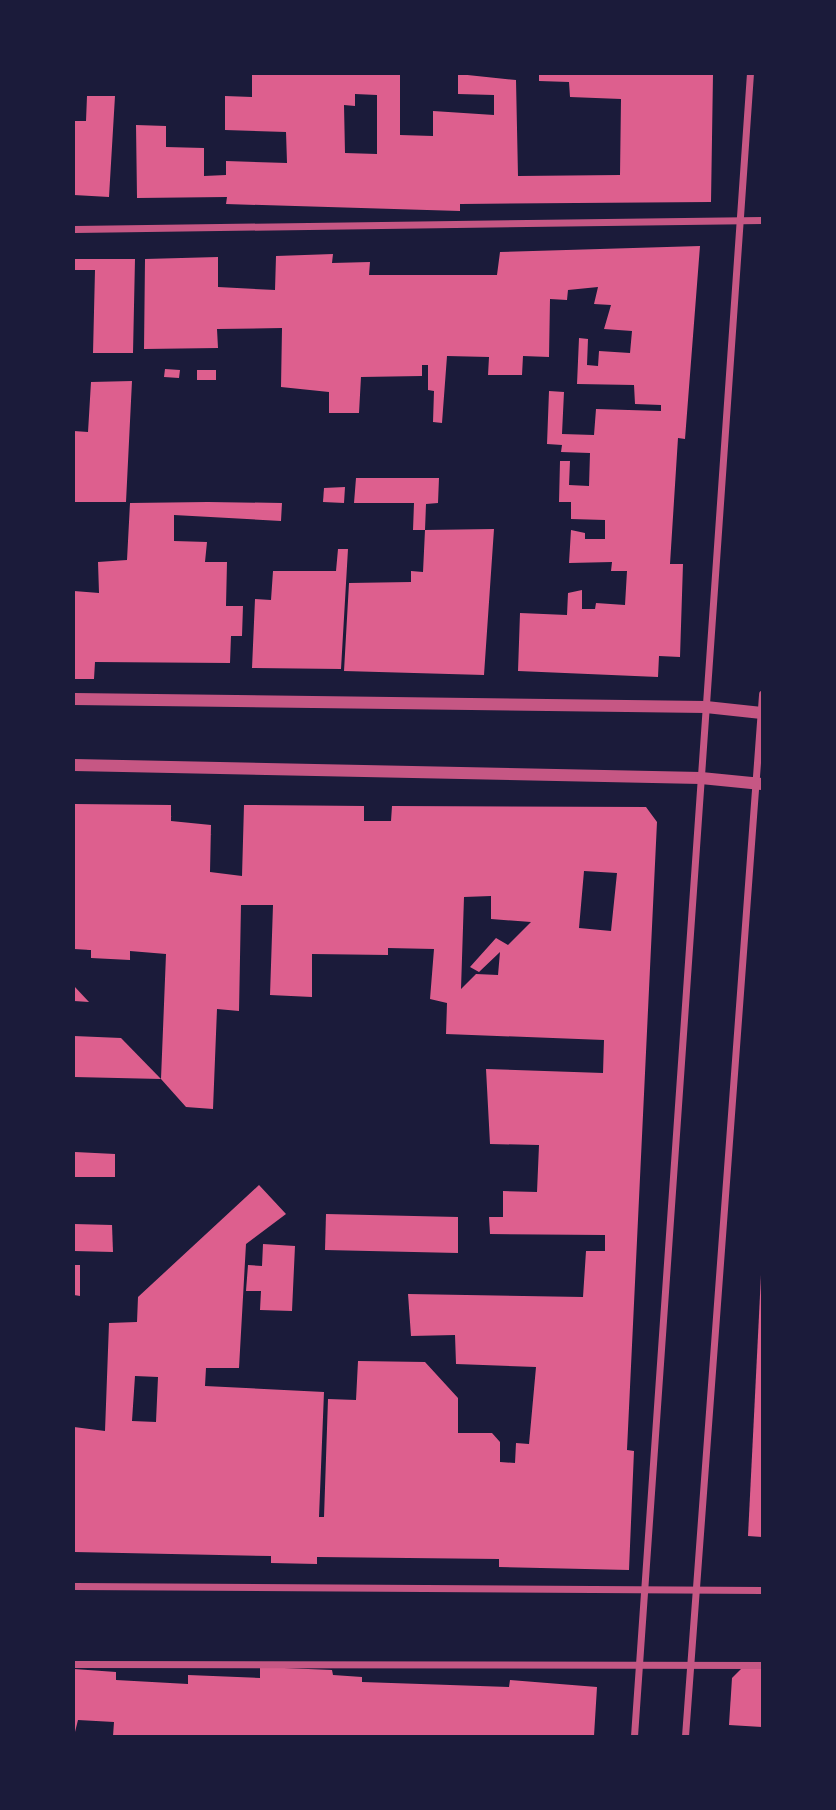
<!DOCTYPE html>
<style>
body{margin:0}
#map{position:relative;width:836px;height:1810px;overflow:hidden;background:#1b1b3a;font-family:"Work Sans",sans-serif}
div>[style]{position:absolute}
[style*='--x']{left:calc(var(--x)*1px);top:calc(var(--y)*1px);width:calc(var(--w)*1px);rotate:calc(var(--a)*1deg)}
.building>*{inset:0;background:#dd5f8e}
.minor>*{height:7px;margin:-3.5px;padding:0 3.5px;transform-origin:3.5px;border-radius:3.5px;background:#c65784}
.tertiary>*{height:12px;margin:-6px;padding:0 6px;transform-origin:6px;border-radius:6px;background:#c65784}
span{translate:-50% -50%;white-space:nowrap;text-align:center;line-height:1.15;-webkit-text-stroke:7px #1b1b3a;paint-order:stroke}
.frame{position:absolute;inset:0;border:75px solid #1b1b3a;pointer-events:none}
</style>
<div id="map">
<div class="building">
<i style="clip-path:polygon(evenodd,252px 74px,400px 75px,400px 135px,433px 136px,433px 111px,494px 115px,494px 95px,458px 94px,458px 74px,516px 80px,518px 176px,620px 175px,621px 99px,570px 97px,569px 82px,539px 81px,539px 74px,713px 74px,711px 202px,460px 204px,460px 211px,226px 204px,227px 197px,137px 198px,136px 125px,166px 126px,166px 147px,204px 148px,204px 176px,226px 175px,226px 161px,287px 163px,286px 132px,225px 130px,225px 96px,252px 97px,252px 74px,355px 94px,377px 95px,377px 154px,345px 153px,344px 105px,355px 106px,355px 94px)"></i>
<i style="clip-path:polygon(87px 96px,115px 96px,109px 197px,74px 195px,74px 121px,86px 121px)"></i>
<i style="clip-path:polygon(700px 246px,685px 439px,678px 438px,670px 564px,683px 564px,680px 657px,659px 656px,658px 677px,518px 671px,520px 613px,567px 615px,568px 593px,582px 590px,582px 609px,595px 609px,596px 603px,625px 605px,627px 571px,611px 571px,612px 562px,569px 563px,571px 530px,585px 533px,585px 539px,605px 539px,605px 520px,571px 519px,571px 502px,559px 502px,560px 461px,570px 461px,569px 485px,589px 486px,590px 453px,561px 452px,562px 445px,547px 444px,549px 391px,564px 392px,562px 434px,594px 435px,596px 409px,661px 411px,661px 405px,635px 404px,634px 385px,577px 384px,579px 338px,588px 339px,587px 365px,598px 366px,599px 351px,630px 353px,632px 331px,604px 329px,611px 305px,594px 304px,598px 287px,568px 290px,567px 300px,550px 299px,549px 357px,523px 356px,522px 375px,488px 375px,489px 357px,447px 356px,442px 423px,433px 422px,434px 391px,428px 390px,428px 365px,422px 365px,422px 376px,361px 377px,359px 413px,329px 413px,329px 392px,281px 387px,282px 328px,217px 329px,218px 348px,144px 349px,145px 259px,218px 257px,218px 287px,275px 290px,276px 256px,333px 254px,332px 263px,370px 262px,369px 275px,497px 275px,500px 252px)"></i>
<i style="clip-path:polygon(74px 259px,135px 259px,133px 353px,93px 353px,95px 270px,74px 270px)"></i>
<i style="clip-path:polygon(165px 369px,180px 370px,179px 378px,164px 377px)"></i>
<i style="clip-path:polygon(197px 370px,216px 370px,216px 380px,197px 380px)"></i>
<i style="clip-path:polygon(132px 381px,126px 502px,74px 502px,74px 431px,88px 432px,91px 382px)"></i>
<i style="clip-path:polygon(356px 478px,439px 478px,438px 503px,426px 504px,425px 530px,413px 530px,414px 503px,354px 503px)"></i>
<i style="clip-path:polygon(345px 487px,344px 503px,323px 502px,324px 488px)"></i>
<i style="clip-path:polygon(208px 502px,282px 503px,281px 521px,174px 515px,174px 541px,207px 542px,205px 562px,227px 562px,226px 606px,243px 606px,242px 636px,231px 636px,230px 663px,95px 662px,94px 679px,74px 679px,74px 591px,99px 593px,98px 562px,127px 560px,130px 503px)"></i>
<i style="clip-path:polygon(494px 529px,484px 675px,344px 671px,349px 583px,411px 582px,411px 571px,423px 572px,425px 530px)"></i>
<i style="clip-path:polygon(338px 549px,348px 549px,341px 669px,252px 668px,255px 599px,271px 600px,273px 571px,336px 571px)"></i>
<i style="clip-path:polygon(evenodd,74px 804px,171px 805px,171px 821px,211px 825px,210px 872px,242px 876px,244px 805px,364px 806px,364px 821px,391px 821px,392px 806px,646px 807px,657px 822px,627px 1450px,634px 1451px,629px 1570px,499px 1567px,499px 1559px,317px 1557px,317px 1564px,271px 1563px,271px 1556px,74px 1552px,74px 1427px,105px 1431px,109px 1323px,137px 1322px,138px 1297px,259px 1185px,286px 1214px,246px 1244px,239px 1368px,206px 1368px,205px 1386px,324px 1392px,319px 1517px,324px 1517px,328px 1399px,356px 1400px,358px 1361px,425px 1362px,458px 1398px,458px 1433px,492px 1433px,500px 1442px,500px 1462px,515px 1463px,516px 1443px,529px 1444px,536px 1367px,456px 1364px,455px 1335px,411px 1336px,408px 1294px,583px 1297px,586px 1251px,605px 1251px,605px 1235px,490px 1234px,489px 1217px,503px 1217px,503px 1191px,537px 1192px,539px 1145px,490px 1144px,486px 1069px,603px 1073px,604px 1040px,446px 1034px,447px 1003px,430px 999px,434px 949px,388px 948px,388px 955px,312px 954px,312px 997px,270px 995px,273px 905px,241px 905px,239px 1011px,217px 1009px,213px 1109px,186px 1107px,161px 1079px,166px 954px,130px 951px,130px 960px,91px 958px,91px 950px,74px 949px,74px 804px,584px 871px,617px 873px,611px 931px,579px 928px,584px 871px,74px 804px,491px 896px,491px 919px,531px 922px,508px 945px,496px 938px,470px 967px,479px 972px,500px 952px,498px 975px,476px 974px,461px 989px,464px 897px,491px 896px,74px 804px,135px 1376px,158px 1377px,156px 1422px,132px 1421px,135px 1376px)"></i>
<i style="clip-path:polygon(74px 986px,89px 1002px,74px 1001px)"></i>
<i style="clip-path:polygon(74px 1036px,121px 1038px,161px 1079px,74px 1077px)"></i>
<i style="clip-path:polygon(75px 1152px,115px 1154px,115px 1177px,75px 1177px)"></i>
<i style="clip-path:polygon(326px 1214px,458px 1217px,458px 1253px,325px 1250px)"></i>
<i style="clip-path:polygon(74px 1224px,112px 1225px,113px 1252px,74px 1251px)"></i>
<i style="clip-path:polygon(263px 1244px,295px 1246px,292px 1311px,260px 1310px,261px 1291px,246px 1291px,248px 1265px,262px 1266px)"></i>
<i style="clip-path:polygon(74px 1265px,80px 1265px,80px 1296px,74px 1295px)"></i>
<i style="clip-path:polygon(761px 1275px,762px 1275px,762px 1537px,748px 1536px)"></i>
<i style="clip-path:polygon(260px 1667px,332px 1670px,333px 1675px,362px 1677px,362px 1682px,509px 1687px,510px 1680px,597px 1687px,594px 1736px,113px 1736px,114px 1722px,78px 1720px,74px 1736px,74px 1669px,116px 1672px,116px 1680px,188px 1684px,188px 1675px,260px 1678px)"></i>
<i style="clip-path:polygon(742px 1668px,762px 1669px,762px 1727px,729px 1725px,732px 1678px)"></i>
</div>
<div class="minor">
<i style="--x:74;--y:229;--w:688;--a:-0.75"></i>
<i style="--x:74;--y:1586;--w:688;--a:0.33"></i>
<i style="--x:74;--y:1664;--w:688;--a:0.08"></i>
<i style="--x:634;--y:1736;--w:1666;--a:-86.01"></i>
<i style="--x:685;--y:1736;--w:1045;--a:-85.77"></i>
</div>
<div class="tertiary">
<i style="--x:74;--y:699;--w:632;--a:0.73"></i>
<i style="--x:706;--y:707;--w:56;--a:6.1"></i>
<i style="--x:74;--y:765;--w:627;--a:1.19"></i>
<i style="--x:701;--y:778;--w:61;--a:5.6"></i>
</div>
<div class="frame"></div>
</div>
